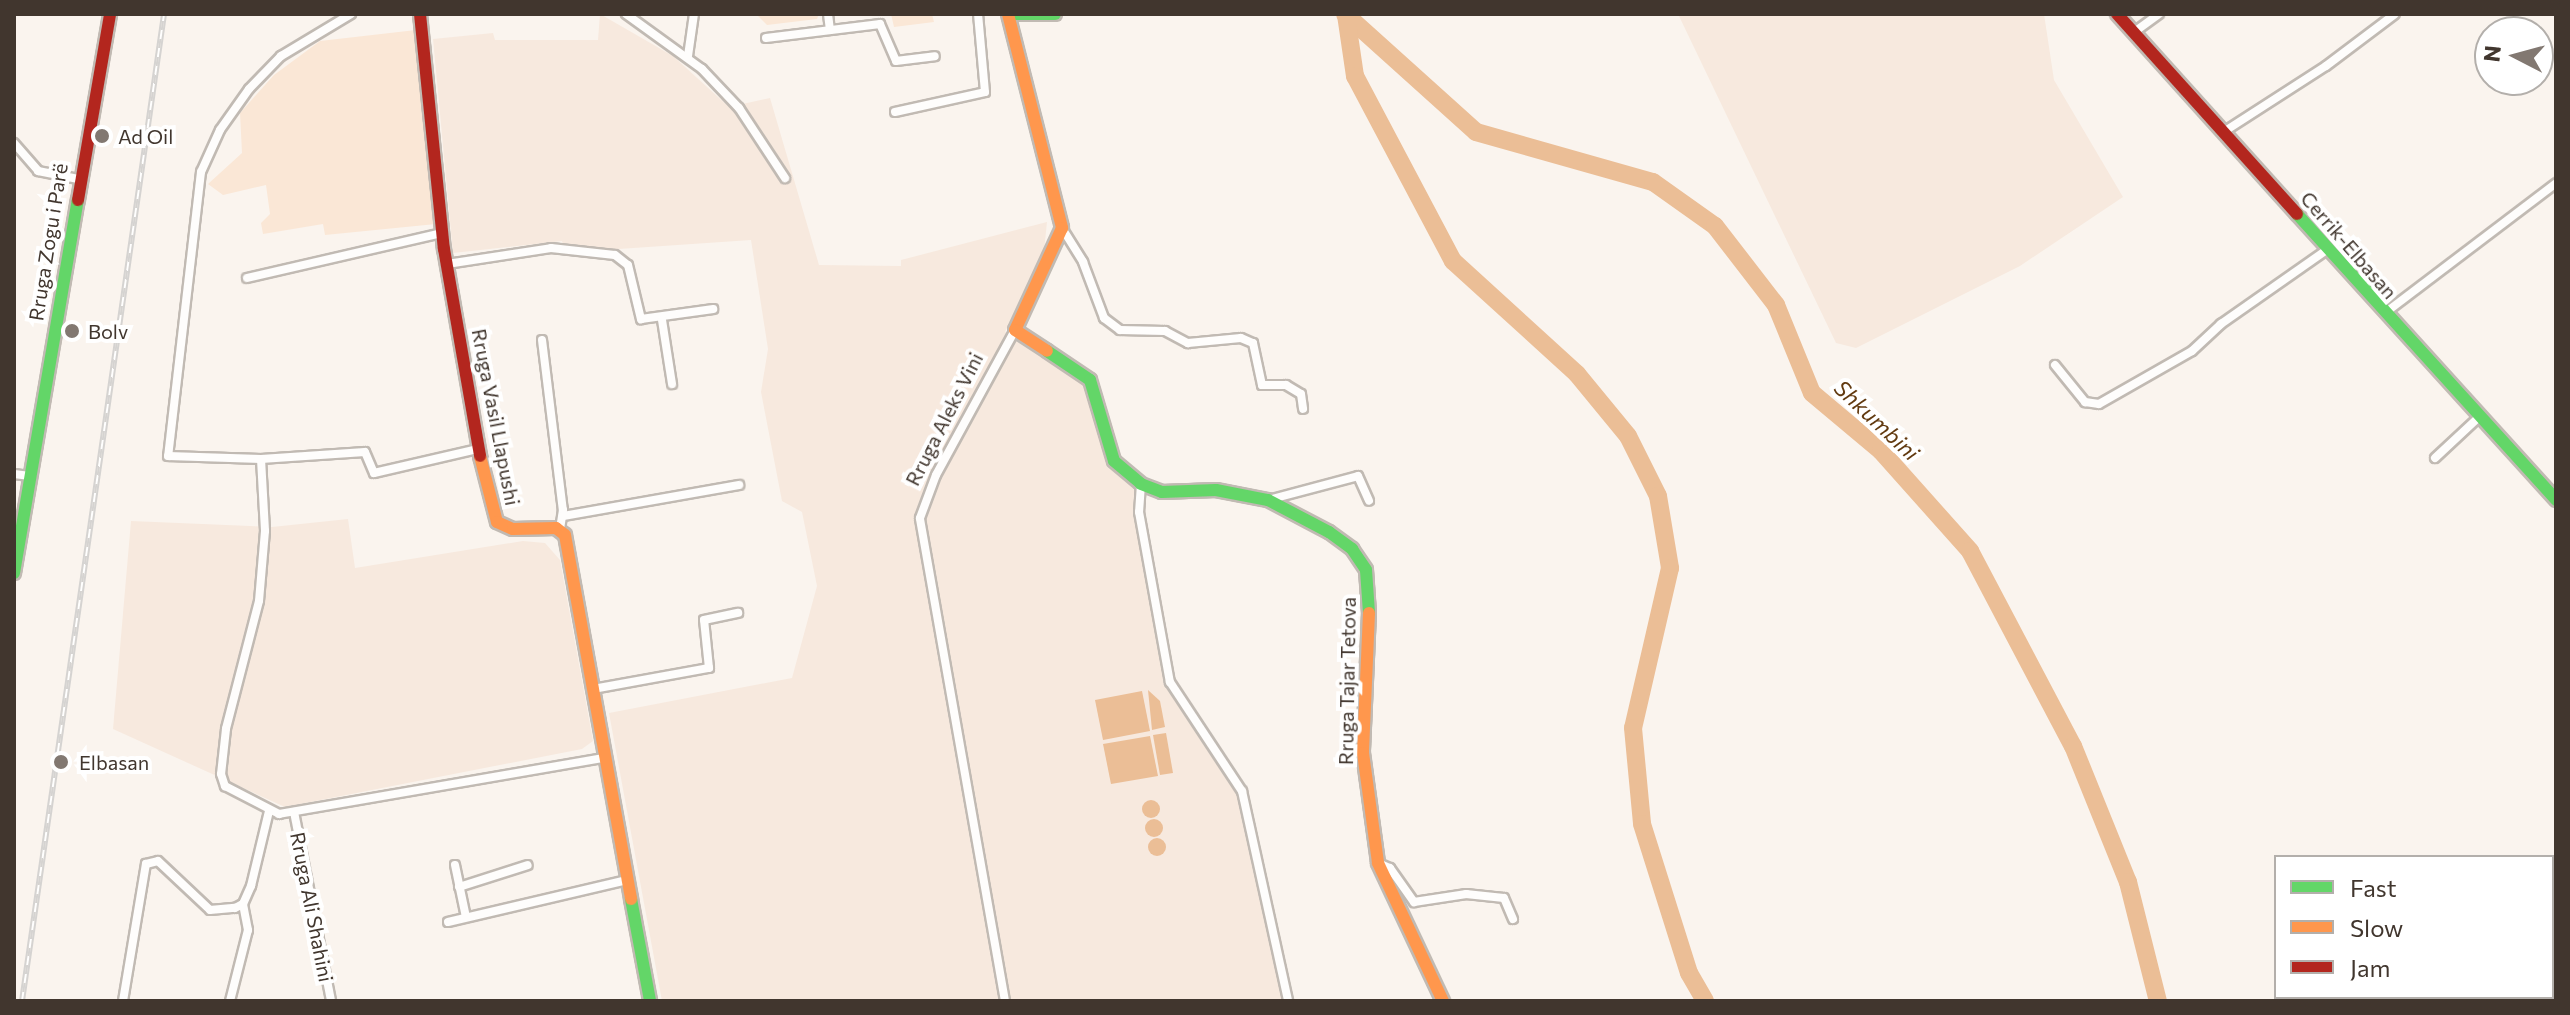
<!DOCTYPE html>
<meta charset="utf-8">
<style>
body{margin:0}
#map{position:relative;width:2570px;height:1015px;overflow:hidden;background:#faf4ee;font-family:Commissioner,sans-serif}
div>[style]{position:absolute}
[style*='--x']{left:calc(var(--x)*1px);top:calc(var(--y)*1px);width:calc(var(--w)*1px);rotate:calc(var(--a)*1deg)}
.built>*{inset:0;background:#f7e9de}
.green>*{inset:0;background:#fae7d6}
.water>*{inset:0;background:#ebbe96}
.round{border-radius:50%}
.river>*{height:18px;margin:-9px;padding:0 9px;transform-origin:9px;border-radius:9px;background:#ebbe96}
.roads{filter:drop-shadow(2px 0 #c1bab3) drop-shadow(-2px 0 #c1bab3) drop-shadow(0 2px #c1bab3) drop-shadow(0 -2px #c1bab3)}
.street>*{height:8px;margin:-4px;padding:0 4px;transform-origin:4px;border-radius:4px;background:#fefdfc}
.fast>*{height:12px;margin:-6px;padding:0 6px;transform-origin:6px;border-radius:6px;background:#63d668}
.slow>*{height:12px;margin:-6px;padding:0 6px;transform-origin:6px;border-radius:6px;background:#ff974d}
.jam>*{height:12px;margin:-6px;padding:0 6px;transform-origin:6px;border-radius:6px;background:#b3261e}
.rail>*{height:6px;margin-top:-3px;transform-origin:0;background:repeating-linear-gradient(90deg,#fff 0 9px,#d5d3d1 0 18px);box-sizing:border-box;border-block:2px solid #d5d3d1}
.dots>*{width:22px;height:22px;translate:-50% -50%;box-sizing:border-box;border:4px solid #fff;border-radius:50%}
span{translate:-50% -50%;white-space:nowrap;text-align:center;line-height:1.15;-webkit-text-stroke:8px #fff;paint-order:stroke}
.poi-label{font-size:20px;color:#41362e}
.left{translate:0 -50%;text-align:left}
.street-label{font-size:20px;color:#41362e}
.water-label{font-size:22px;color:#623a10;font-style:italic}
.frame{position:absolute;inset:0;border:16px solid #41362e;pointer-events:none}
.legend{position:absolute;left:2274px;top:855px;width:280px;height:144px;box-sizing:border-box;background:#fff;border:2px solid #b3afab;margin:0;padding:10px 14px;list-style:none;font-size:24px;color:#41362e}
.legend li{display:flex;align-items:center;gap:16px;height:40px}
.legend b{width:40px;border:2px solid #b3afab}
.north{position:absolute;left:2474px;top:16px;width:80px;height:80px;box-sizing:border-box;background:#fff;border:2px solid #b3afab;border-radius:50%;rotate:276deg;font-size:22px;font-weight:700;line-height:32px;text-align:center;color:#41362e}
.north::after{content:'';display:block;margin:auto;width:28px;height:36px;background:#827871;clip-path:polygon(50% 0,100% 100%,50% 72%,0 100%)}
</style>
<div id="map">
<div class="built">
<i style="clip-path:polygon(600px 14px,673px 56px,729px 107px,770px 98px,819px 265px,901px 266px,901px 260px,1047px 222px,1044px 251px,1005px 332px,1089px 383px,1106px 459px,1134px 482px,1168px 680px,1240px 788px,1286px 1001px,662px 1001px,609px 713px,792px 678px,817px 586px,802px 512px,782px 501px,761px 392px,768px 349px,751px 240px,604px 250px,563px 246px,562px 241px,453px 253px,433px 39px,493px 33px,495px 40px,598px 40px)"></i>
<i style="clip-path:polygon(1678px 14px,2044px 14px,2054px 80px,2123px 197px,2020px 266px,1856px 348px,1836px 343px)"></i>
<i style="clip-path:polygon(348px 519px,355px 568px,523px 541px,545px 543px,560px 560px,593px 741px,582px 749px,285px 807px,113px 729px,131px 521px,272px 527px)"></i>
</div>
<div class="green">
<i style="clip-path:polygon(756px 14px,819px 14px,817px 19px,767px 25px)"></i>
<i style="clip-path:polygon(891px 14px,932px 14px,934px 22px,894px 27px)"></i>
<i style="clip-path:polygon(416px 30px,436px 224px,325px 235px,323px 224px,263px 234px,261px 223px,270px 214px,266px 185px,223px 195px,208px 184px,242px 153px,240px 113px,274px 75px,320px 41px)"></i>
</div>
<div class="water">
<i style="clip-path:polygon(1148px 690px,1160px 701px,1165px 727px,1152px 730px)"></i>
<i style="clip-path:polygon(1142px 691px,1150px 731px,1103px 740px,1095px 700px)"></i>
<i style="clip-path:polygon(1166px 733px,1173px 773px,1160px 775px,1153px 735px)"></i>
<i style="clip-path:polygon(1150px 736px,1158px 776px,1111px 784px,1103px 744px)"></i>
<i class="round" style="left:1142px;top:800px;width:18px;height:18px"></i>
<i class="round" style="left:1145px;top:819px;width:18px;height:18px"></i>
<i class="round" style="left:1148px;top:838px;width:18px;height:18px"></i>
</div>
<div class="river">
<i style="--x:1345;--y:14;--w:176;--a:42"></i>
<i style="--x:1476;--y:132;--w:184;--a:15.8"></i>
<i style="--x:1653;--y:182;--w:76;--a:35.4"></i>
<i style="--x:1715;--y:226;--w:100;--a:52.3"></i>
<i style="--x:1776;--y:305;--w:95;--a:67.8"></i>
<i style="--x:1812;--y:393;--w:90;--a:40"></i>
<i style="--x:1881;--y:451;--w:134;--a:48.3"></i>
<i style="--x:1970;--y:551;--w:221;--a:62.2"></i>
<i style="--x:2073;--y:746;--w:147;--a:68"></i>
<i style="--x:2128;--y:882;--w:123;--a:75.9"></i>
<i style="--x:1346;--y:15;--w:62;--a:81.6"></i>
<i style="--x:1355;--y:76;--w:209;--a:62.1"></i>
<i style="--x:1453;--y:261;--w:168;--a:42.3"></i>
<i style="--x:1577;--y:374;--w:80;--a:50.6"></i>
<i style="--x:1628;--y:436;--w:67;--a:63.4"></i>
<i style="--x:1658;--y:496;--w:73;--a:80.5"></i>
<i style="--x:1670;--y:568;--w:164;--a:103"></i>
<i style="--x:1633;--y:728;--w:96;--a:84.6"></i>
<i style="--x:1642;--y:824;--w:156;--a:72.5"></i>
<i style="--x:1689;--y:973;--w:32;--a:60"></i>
</div>
<div class="roads">
<div class="street">
<i style="--x:351;--y:14;--w:82;--a:149"></i>
<i style="--x:281;--y:56;--w:46;--a:134.1"></i>
<i style="--x:249;--y:89;--w:50;--a:125.3"></i>
<i style="--x:220;--y:130;--w:46;--a:114.3"></i>
<i style="--x:201;--y:172;--w:286;--a:96.6"></i>
<i style="--x:168;--y:456;--w:93;--a:1.8"></i>
<i style="--x:261;--y:459;--w:104;--a:-3.9"></i>
<i style="--x:365;--y:452;--w:23;--a:67"></i>
<i style="--x:374;--y:473;--w:107;--a:-13"></i>
<i style="--x:626;--y:14;--w:94;--a:35.9"></i>
<i style="--x:702;--y:69;--w:54;--a:46.5"></i>
<i style="--x:739;--y:108;--w:84;--a:56.7"></i>
<i style="--x:828;--y:14;--w:16;--a:83"></i>
<i style="--x:2133;--y:33;--w:32;--a:-36"></i>
<i style="--x:766;--y:38;--w:115;--a:-7"></i>
<i style="--x:880;--y:24;--w:40;--a:66.6"></i>
<i style="--x:896;--y:61;--w:39;--a:-7"></i>
<i style="--x:688;--y:56;--w:42;--a:-81.9"></i>
<i style="--x:895;--y:112;--w:92;--a:-12.5"></i>
<i style="--x:985;--y:92;--w:78;--a:-95.1"></i>
<i style="--x:2225;--y:131;--w:120;--a:-32.8"></i>
<i style="--x:2326;--y:66;--w:86;--a:-37"></i>
<i style="--x:14;--y:143;--w:37;--a:49"></i>
<i style="--x:38;--y:171;--w:41;--a:11.3"></i>
<i style="--x:1062;--y:228;--w:40;--a:58"></i>
<i style="--x:1083;--y:262;--w:60;--a:69.4"></i>
<i style="--x:1104;--y:318;--w:20;--a:37"></i>
<i style="--x:1120;--y:330;--w:45;--a:1.3"></i>
<i style="--x:1165;--y:331;--w:26;--a:28"></i>
<i style="--x:1188;--y:343;--w:53;--a:-5.4"></i>
<i style="--x:1241;--y:338;--w:13;--a:23"></i>
<i style="--x:1253;--y:343;--w:43;--a:77.9"></i>
<i style="--x:1262;--y:385;--w:24;--a:0"></i>
<i style="--x:1286;--y:385;--w:17;--a:31"></i>
<i style="--x:1301;--y:394;--w:15;--a:82"></i>
<i style="--x:447;--y:264;--w:105;--a:-8.7"></i>
<i style="--x:551;--y:248;--w:64;--a:6.2"></i>
<i style="--x:615;--y:255;--w:16;--a:38"></i>
<i style="--x:628;--y:265;--w:56;--a:76.5"></i>
<i style="--x:641;--y:319;--w:73;--a:-7.9"></i>
<i style="--x:247;--y:278;--w:200;--a:-13"></i>
<i style="--x:2385;--y:313;--w:215;--a:-37.2"></i>
<i style="--x:662;--y:320;--w:65;--a:81.1"></i>
<i style="--x:542;--y:340;--w:171;--a:83"></i>
<i style="--x:563;--y:510;--w:19;--a:99"></i>
<i style="--x:2055;--y:365;--w:48;--a:51"></i>
<i style="--x:2085;--y:402;--w:14;--a:8"></i>
<i style="--x:2099;--y:404;--w:107;--a:-29.7"></i>
<i style="--x:2192;--y:351;--w:40;--a:-43"></i>
<i style="--x:2221;--y:324;--w:131;--a:-35"></i>
<i style="--x:2435;--y:458;--w:60;--a:-43"></i>
<i style="--x:261;--y:459;--w:72;--a:86.8"></i>
<i style="--x:265;--y:531;--w:70;--a:94.9"></i>
<i style="--x:259;--y:601;--w:132;--a:104.5"></i>
<i style="--x:226;--y:729;--w:45;--a:96.3"></i>
<i style="--x:221;--y:774;--w:13;--a:72"></i>
<i style="--x:225;--y:786;--w:61;--a:27.4"></i>
<i style="--x:279;--y:814;--w:330;--a:-9.8"></i>
<i style="--x:14;--y:474;--w:16;--a:7"></i>
<i style="--x:1141;--y:484;--w:28;--a:94"></i>
<i style="--x:1139;--y:512;--w:173;--a:79.7"></i>
<i style="--x:1170;--y:682;--w:131;--a:56.6"></i>
<i style="--x:1242;--y:791;--w:215;--a:77.6"></i>
<i style="--x:1268;--y:500;--w:93;--a:-14.9"></i>
<i style="--x:1358;--y:476;--w:27;--a:66"></i>
<i style="--x:563;--y:516;--w:179;--a:-10"></i>
<i style="--x:593;--y:689;--w:118;--a:-10.3"></i>
<i style="--x:709;--y:668;--w:48;--a:-95.9"></i>
<i style="--x:704;--y:620;--w:35;--a:-12"></i>
<i style="--x:294;--y:812;--w:193;--a:78.9"></i>
<i style="--x:1378;--y:863;--w:13;--a:23"></i>
<i style="--x:1390;--y:868;--w:42;--a:54.8"></i>
<i style="--x:1414;--y:902;--w:53;--a:-8.7"></i>
<i style="--x:1466;--y:894;--w:38;--a:6"></i>
<i style="--x:1504;--y:898;--w:23;--a:67"></i>
<i style="--x:455;--y:865;--w:53;--a:78.1"></i>
<i style="--x:459;--y:887;--w:72;--a:-17.7"></i>
<i style="--x:448;--y:922;--w:184;--a:-13.2"></i>
<i style="--x:123;--y:1001;--w:139;--a:-80.5"></i>
<i style="--x:146;--y:864;--w:12;--a:-14"></i>
<i style="--x:158;--y:861;--w:71;--a:43.3"></i>
<i style="--x:210;--y:910;--w:25;--a:-5"></i>
<i style="--x:235;--y:908;--w:9;--a:-27"></i>
<i style="--x:243;--y:904;--w:20;--a:-66"></i>
<i style="--x:251;--y:886;--w:77;--a:-76.5"></i>
<i style="--x:230;--y:1001;--w:73;--a:-75.8"></i>
<i style="--x:248;--y:930;--w:26;--a:-101"></i>
<i style="--x:1005;--y:1001;--w:490;--a:-100"></i>
<i style="--x:920;--y:518;--w:46;--a:-69.6"></i>
<i style="--x:936;--y:475;--w:165;--a:-61.4"></i>
</div>
<div class="fast">
<i style="--x:1011;--y:14;--w:44;--a:0"></i>
<i style="--x:2297;--y:214;--w:386;--a:47.8"></i>
<i style="--x:1047;--y:351;--w:52;--a:34"></i>
<i style="--x:1090;--y:380;--w:84;--a:73.5"></i>
<i style="--x:1114;--y:461;--w:35;--a:40"></i>
<i style="--x:1141;--y:484;--w:22;--a:21"></i>
<i style="--x:1162;--y:492;--w:54;--a:-2.1"></i>
<i style="--x:1216;--y:490;--w:53;--a:10.9"></i>
<i style="--x:1268;--y:500;--w:69;--a:27.7"></i>
<i style="--x:1329;--y:532;--w:29;--a:36"></i>
<i style="--x:1352;--y:549;--w:25;--a:56"></i>
<i style="--x:1366;--y:570;--w:43;--a:86"></i>
<i style="--x:14;--y:573;--w:378;--a:-80.3"></i>
<i style="--x:631;--y:899;--w:104;--a:79.4"></i>
</div>
<div class="slow">
<i style="--x:1008;--y:14;--w:221;--a:75.8"></i>
<i style="--x:1062;--y:228;--w:112;--a:114.7"></i>
<i style="--x:1015;--y:330;--w:38;--a:33"></i>
<i style="--x:480;--y:456;--w:68;--a:75.6"></i>
<i style="--x:497;--y:522;--w:17;--a:24"></i>
<i style="--x:513;--y:529;--w:43;--a:-1.3"></i>
<i style="--x:556;--y:528;--w:11;--a:38"></i>
<i style="--x:565;--y:535;--w:370;--a:79.7"></i>
<i style="--x:1369;--y:613;--w:140;--a:92.5"></i>
<i style="--x:1363;--y:753;--w:111;--a:82.2"></i>
<i style="--x:1378;--y:863;--w:153;--a:64.8"></i>
</div>
<div class="jam">
<i style="--x:420;--y:14;--w:236;--a:84.2"></i>
<i style="--x:444;--y:249;--w:210;--a:80.1"></i>
<i style="--x:2117;--y:14;--w:269;--a:48"></i>
<i style="--x:78;--y:200;--w:189;--a:-80.2"></i>
</div>
</div>
<div class="rail">
<i style="--x:22;--y:1001;--w:997;--a:-81.81"></i>
</div>
<div class="dots">
<i style="left:102px;top:136px;background:#827871"></i>
<i style="left:72px;top:331px;background:#827871"></i>
<i style="left:61px;top:762px;background:#827871"></i>
</div>
<div class="poi-label">
<span class="left" style="left:118px;top:136px">Ad Oil</span>
<span class="left" style="left:88px;top:331px">Bolv</span>
<span class="left" style="left:79px;top:762px">Elbasan</span>
</div>
<div class="street-label">
<span style="left:48px;top:242px;rotate:-81deg">Rruga Zogu i Parë</span>
<span style="left:2349px;top:245px;rotate:49deg">Cerrik-Elbasan</span>
<span style="left:496px;top:417px;rotate:79deg">Rruga Vasil Llapushi</span>
<span style="left:944px;top:419px;rotate:-63deg">Rruga Aleks Vini</span>
<span style="left:1347px;top:681px;rotate:-89deg">Rruga Tajar Tetova</span>
<span style="left:312px;top:907px;rotate:79deg">Rruga Ali Shahini</span>
</div>
<div class="water-label">
<span style="left:1877px;top:420px;rotate:43deg">Shkumbini</span>
</div>
<div class="frame"></div>
<ul class="legend">
<li><b style="height:10px;background:#63d668"></b>Fast</li>
<li><b style="height:10px;background:#ff974d"></b>Slow</li>
<li><b style="height:10px;background:#b3261e"></b>Jam</li>
</ul>
<div class="north">N</div>
</div>
